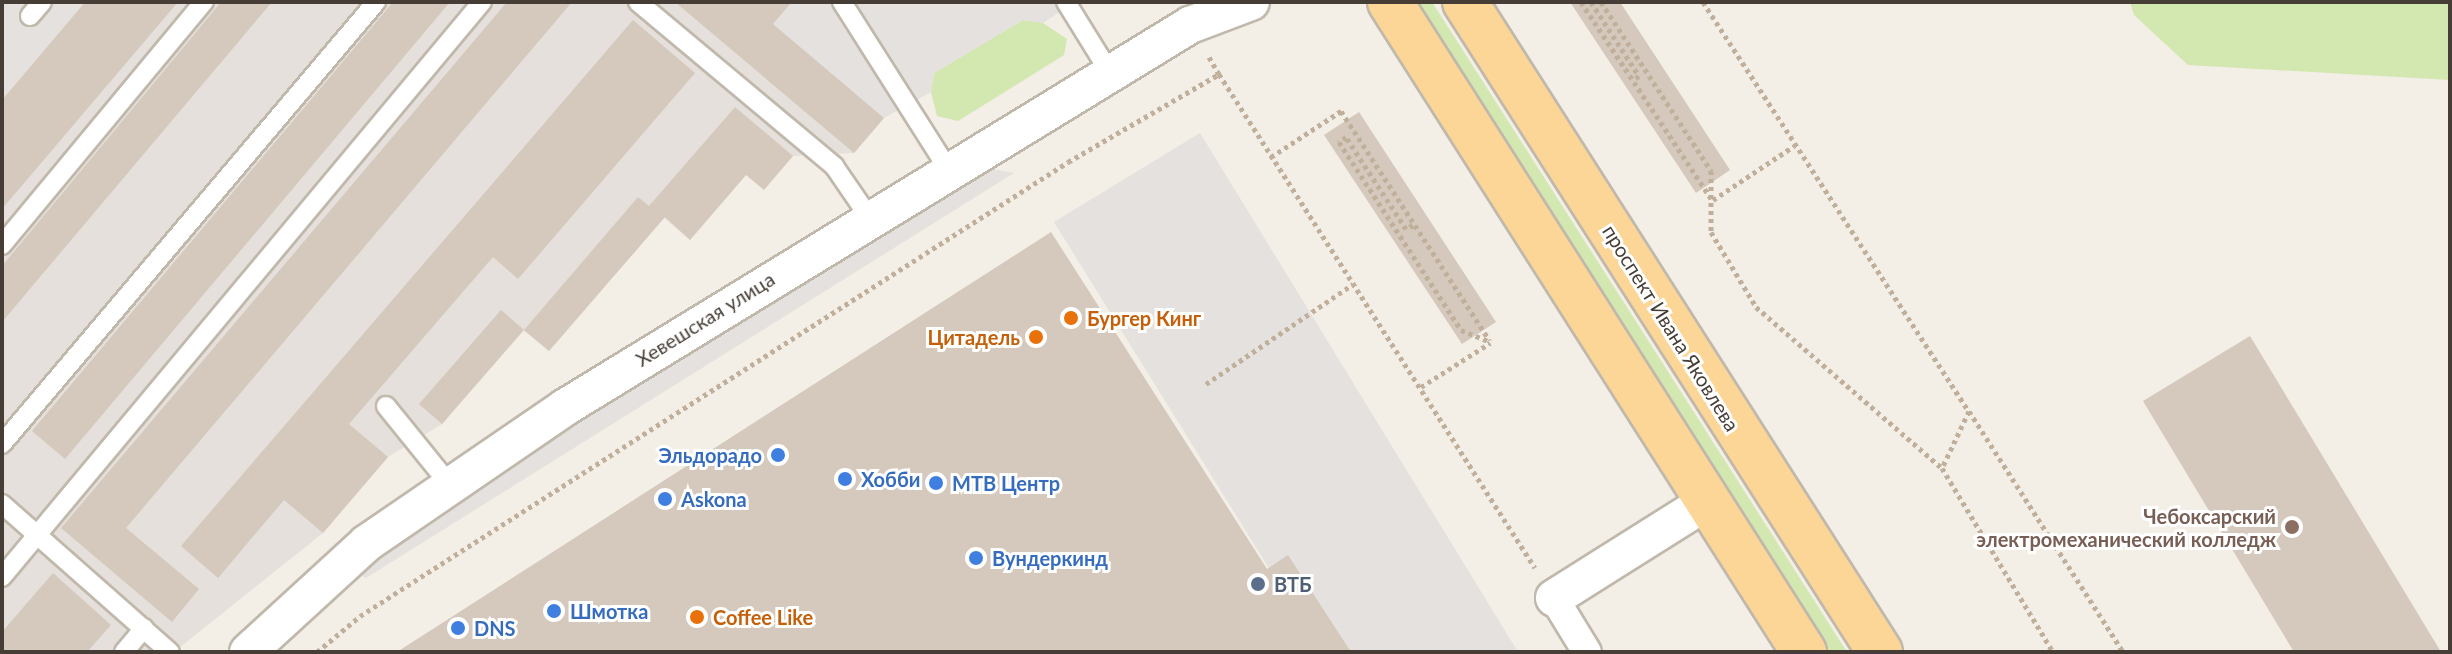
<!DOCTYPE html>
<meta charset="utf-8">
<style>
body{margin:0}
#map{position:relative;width:2452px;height:654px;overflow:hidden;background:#f3eee6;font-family:Lato,sans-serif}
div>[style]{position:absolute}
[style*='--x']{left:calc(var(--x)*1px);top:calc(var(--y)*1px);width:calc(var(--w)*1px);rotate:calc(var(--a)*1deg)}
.industrial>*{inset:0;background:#e5e0db}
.green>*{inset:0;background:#d3e7b0}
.parking>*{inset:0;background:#e4e1de}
.building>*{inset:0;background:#d4c9bc}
.path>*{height:5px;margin-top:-2.5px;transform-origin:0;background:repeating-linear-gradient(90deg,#c0af9b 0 4px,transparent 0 8px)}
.roads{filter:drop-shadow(2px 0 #c1b8ac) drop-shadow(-2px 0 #c1b8ac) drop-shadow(0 2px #c1b8ac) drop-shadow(0 -2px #c1b8ac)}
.service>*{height:18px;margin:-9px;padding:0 9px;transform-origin:9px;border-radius:9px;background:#fff}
.pedestrian>*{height:28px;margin:-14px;padding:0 14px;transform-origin:14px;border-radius:14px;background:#fff}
.minor>*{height:36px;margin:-18px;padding:0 18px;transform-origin:18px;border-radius:18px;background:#fff}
.primary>*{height:44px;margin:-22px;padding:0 22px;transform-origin:22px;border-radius:22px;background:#fcd696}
.dots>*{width:22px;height:22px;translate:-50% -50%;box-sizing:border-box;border:4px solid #fff;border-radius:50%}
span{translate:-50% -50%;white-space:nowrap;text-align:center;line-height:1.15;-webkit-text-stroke:6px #fff;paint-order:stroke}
.food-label{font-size:20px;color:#c56008;font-weight:700}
.left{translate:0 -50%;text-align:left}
.right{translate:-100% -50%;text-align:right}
.street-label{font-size:20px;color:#463e36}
.shop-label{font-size:20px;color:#366cbe;font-weight:700}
.education-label{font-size:20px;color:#785e54;font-weight:700}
.service-label{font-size:20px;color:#4e5e75;font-weight:700}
.frame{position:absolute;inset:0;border:4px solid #463e36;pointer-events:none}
</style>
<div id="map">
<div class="industrial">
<i style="clip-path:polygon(130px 2px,747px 2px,884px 118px,854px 153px,793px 156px,746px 175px,690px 240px,664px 218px,549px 351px,523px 330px,442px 424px,388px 457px,323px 533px,174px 652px,2px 652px,2px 152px)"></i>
</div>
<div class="green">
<i style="clip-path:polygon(1414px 2px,1432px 2px,1847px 652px,1828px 652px)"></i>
<i style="clip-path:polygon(2130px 2px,2450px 2px,2450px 80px,2188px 65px,2134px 15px)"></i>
<i style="clip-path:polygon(1023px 20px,1043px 23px,1067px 39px,1064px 55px,958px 121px,937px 116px,931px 92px,934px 73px)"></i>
</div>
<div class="parking">
<i style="clip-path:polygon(2px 2px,85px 2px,2px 100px)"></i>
<i style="clip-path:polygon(792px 2px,1075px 2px,1043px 23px,1023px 20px,934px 73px,931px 92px,884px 118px,773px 24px)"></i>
<i style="clip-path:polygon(1200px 133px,1518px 652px,1321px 652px,1054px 222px)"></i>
<i style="clip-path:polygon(960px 163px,1014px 173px,366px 578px,339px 565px)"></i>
</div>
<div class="building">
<i style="clip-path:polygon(85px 2px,178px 2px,2px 209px,2px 100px)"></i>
<i style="clip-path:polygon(221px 2px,272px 2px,2px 322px,2px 266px)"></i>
<i style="clip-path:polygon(393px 2px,450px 2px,65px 459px,32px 431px)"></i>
<i style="clip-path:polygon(507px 2px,572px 2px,126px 528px,199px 589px,172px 622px,61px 528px)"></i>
<i style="clip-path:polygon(675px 2px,792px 2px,773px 24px,884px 118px,854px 153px)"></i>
<i style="clip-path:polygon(1570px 2px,1620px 2px,1730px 170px,1696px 193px)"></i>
<i style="clip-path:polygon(633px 20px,695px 73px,518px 279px,493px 257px,349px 424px,388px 457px,323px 533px,284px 500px,218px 578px,181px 546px)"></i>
<i style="clip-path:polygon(735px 107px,793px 156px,764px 190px,746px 175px,690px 240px,665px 217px,549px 351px,524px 330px,638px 197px,649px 206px)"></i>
<i style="clip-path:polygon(1359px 112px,1496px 322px,1462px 344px,1324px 135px)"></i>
<i style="clip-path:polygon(1051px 232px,1267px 569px,1288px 555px,1351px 652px,397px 652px)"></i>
<i style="clip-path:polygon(501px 310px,524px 330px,442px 424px,419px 404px)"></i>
<i style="clip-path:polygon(2250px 336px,2441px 652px,2294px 652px,2143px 401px)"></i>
<i style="clip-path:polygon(53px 573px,111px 625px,87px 652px,2px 652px,2px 632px)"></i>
</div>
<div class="path">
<i style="--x:1581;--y:2;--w:237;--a:56.5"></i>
<i style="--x:1591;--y:2;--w:88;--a:57"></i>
<i style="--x:1639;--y:76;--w:7;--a:146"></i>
<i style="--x:1601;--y:2;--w:202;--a:56.9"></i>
<i style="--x:1711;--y:171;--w:61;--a:90"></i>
<i style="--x:1711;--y:232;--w:87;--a:59"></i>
<i style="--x:1756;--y:307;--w:246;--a:40.9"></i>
<i style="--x:1703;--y:2;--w:488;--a:57"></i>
<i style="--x:1969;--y:411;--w:63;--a:115.3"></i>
<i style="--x:1942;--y:468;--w:215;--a:58.9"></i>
<i style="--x:1209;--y:57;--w:20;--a:60"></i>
<i style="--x:1271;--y:157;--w:84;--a:-33.3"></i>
<i style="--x:1341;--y:111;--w:273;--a:57.1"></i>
<i style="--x:1713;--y:200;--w:97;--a:-33.7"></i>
<i style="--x:1413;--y:225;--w:8;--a:150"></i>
<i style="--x:1406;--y:229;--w:110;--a:-123.1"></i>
<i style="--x:1346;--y:137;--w:9;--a:144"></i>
<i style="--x:1339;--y:142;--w:224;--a:57"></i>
<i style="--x:1461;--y:330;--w:32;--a:22"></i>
<i style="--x:1206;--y:384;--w:178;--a:-34.2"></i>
<i style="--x:1421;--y:387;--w:82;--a:-32.5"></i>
<i style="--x:1969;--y:411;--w:286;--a:57.4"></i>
<i style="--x:317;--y:652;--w:56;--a:-39.9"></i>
<i style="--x:360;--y:616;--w:841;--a:-32.67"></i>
<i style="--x:1068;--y:162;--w:175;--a:-30.2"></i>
<i style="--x:1219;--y:74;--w:586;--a:57.39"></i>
</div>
<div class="roads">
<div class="service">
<i style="--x:638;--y:2;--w:256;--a:39.9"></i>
<i style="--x:834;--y:166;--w:62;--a:55.5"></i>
<i style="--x:842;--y:2;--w:198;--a:57.6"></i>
<i style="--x:1066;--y:2;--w:84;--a:58.2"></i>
<i style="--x:30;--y:16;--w:18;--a:-49"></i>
<i style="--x:2;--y:245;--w:316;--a:-50.3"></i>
<i style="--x:386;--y:406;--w:102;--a:51"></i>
<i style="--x:2;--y:444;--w:579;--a:-49.76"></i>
<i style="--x:2;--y:504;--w:224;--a:41.4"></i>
<i style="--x:2;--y:577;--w:749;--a:-50.15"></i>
<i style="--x:124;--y:652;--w:31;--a:-50"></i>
</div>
<div class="pedestrian">
<i style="--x:1554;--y:598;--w:63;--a:58.6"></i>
</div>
<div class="minor">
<i style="--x:1554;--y:598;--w:182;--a:-32.2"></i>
<i style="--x:248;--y:652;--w:161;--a:-42.5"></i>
<i style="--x:367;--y:543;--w:239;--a:-34.4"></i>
<i style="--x:564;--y:408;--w:734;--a:-31.46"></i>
<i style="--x:1190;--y:25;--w:65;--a:-20.7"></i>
</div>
<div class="primary">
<i style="--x:1390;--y:2;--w:771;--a:57.51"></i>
<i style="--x:1465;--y:2;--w:771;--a:57.44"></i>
</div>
</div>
<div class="dots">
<i style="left:1071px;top:318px;background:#e8710a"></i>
<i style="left:1036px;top:337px;background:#e8710a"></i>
<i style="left:778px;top:455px;background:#3f7fe0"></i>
<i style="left:845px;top:479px;background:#3f7fe0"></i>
<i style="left:936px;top:483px;background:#3f7fe0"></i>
<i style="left:665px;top:499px;background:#3f7fe0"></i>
<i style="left:2292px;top:527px;background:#8d6e63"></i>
<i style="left:976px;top:558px;background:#3f7fe0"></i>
<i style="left:1258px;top:584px;background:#5c6f8a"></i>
<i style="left:554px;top:611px;background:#3f7fe0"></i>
<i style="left:697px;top:617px;background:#e8710a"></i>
<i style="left:458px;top:628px;background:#3f7fe0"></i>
</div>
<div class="food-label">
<span class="left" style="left:1087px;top:318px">Бургер Кинг</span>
<span class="right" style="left:1020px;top:337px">Цитадель</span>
<span class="left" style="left:713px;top:617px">Coffee Like</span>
</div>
<div class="street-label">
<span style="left:705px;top:319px;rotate:-32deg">Хевешская улица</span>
<span style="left:1671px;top:328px;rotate:58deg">проспект Ивана Яковлева</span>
</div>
<div class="shop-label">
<span class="right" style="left:762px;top:455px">Эльдорадо</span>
<span class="left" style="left:861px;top:479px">Хобби</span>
<span class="left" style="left:952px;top:483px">МТВ Центр</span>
<span class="left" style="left:681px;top:499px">Askona</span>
<span class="left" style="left:992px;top:558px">Вундеркинд</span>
<span class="left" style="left:570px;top:611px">Шмотка</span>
<span class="left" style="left:474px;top:628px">DNS</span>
</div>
<div class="education-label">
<span class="right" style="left:2276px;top:528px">Чебоксарский<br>электромеханический колледж</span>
</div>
<div class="service-label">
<span class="left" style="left:1274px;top:584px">ВТБ</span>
</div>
<div class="frame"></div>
</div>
